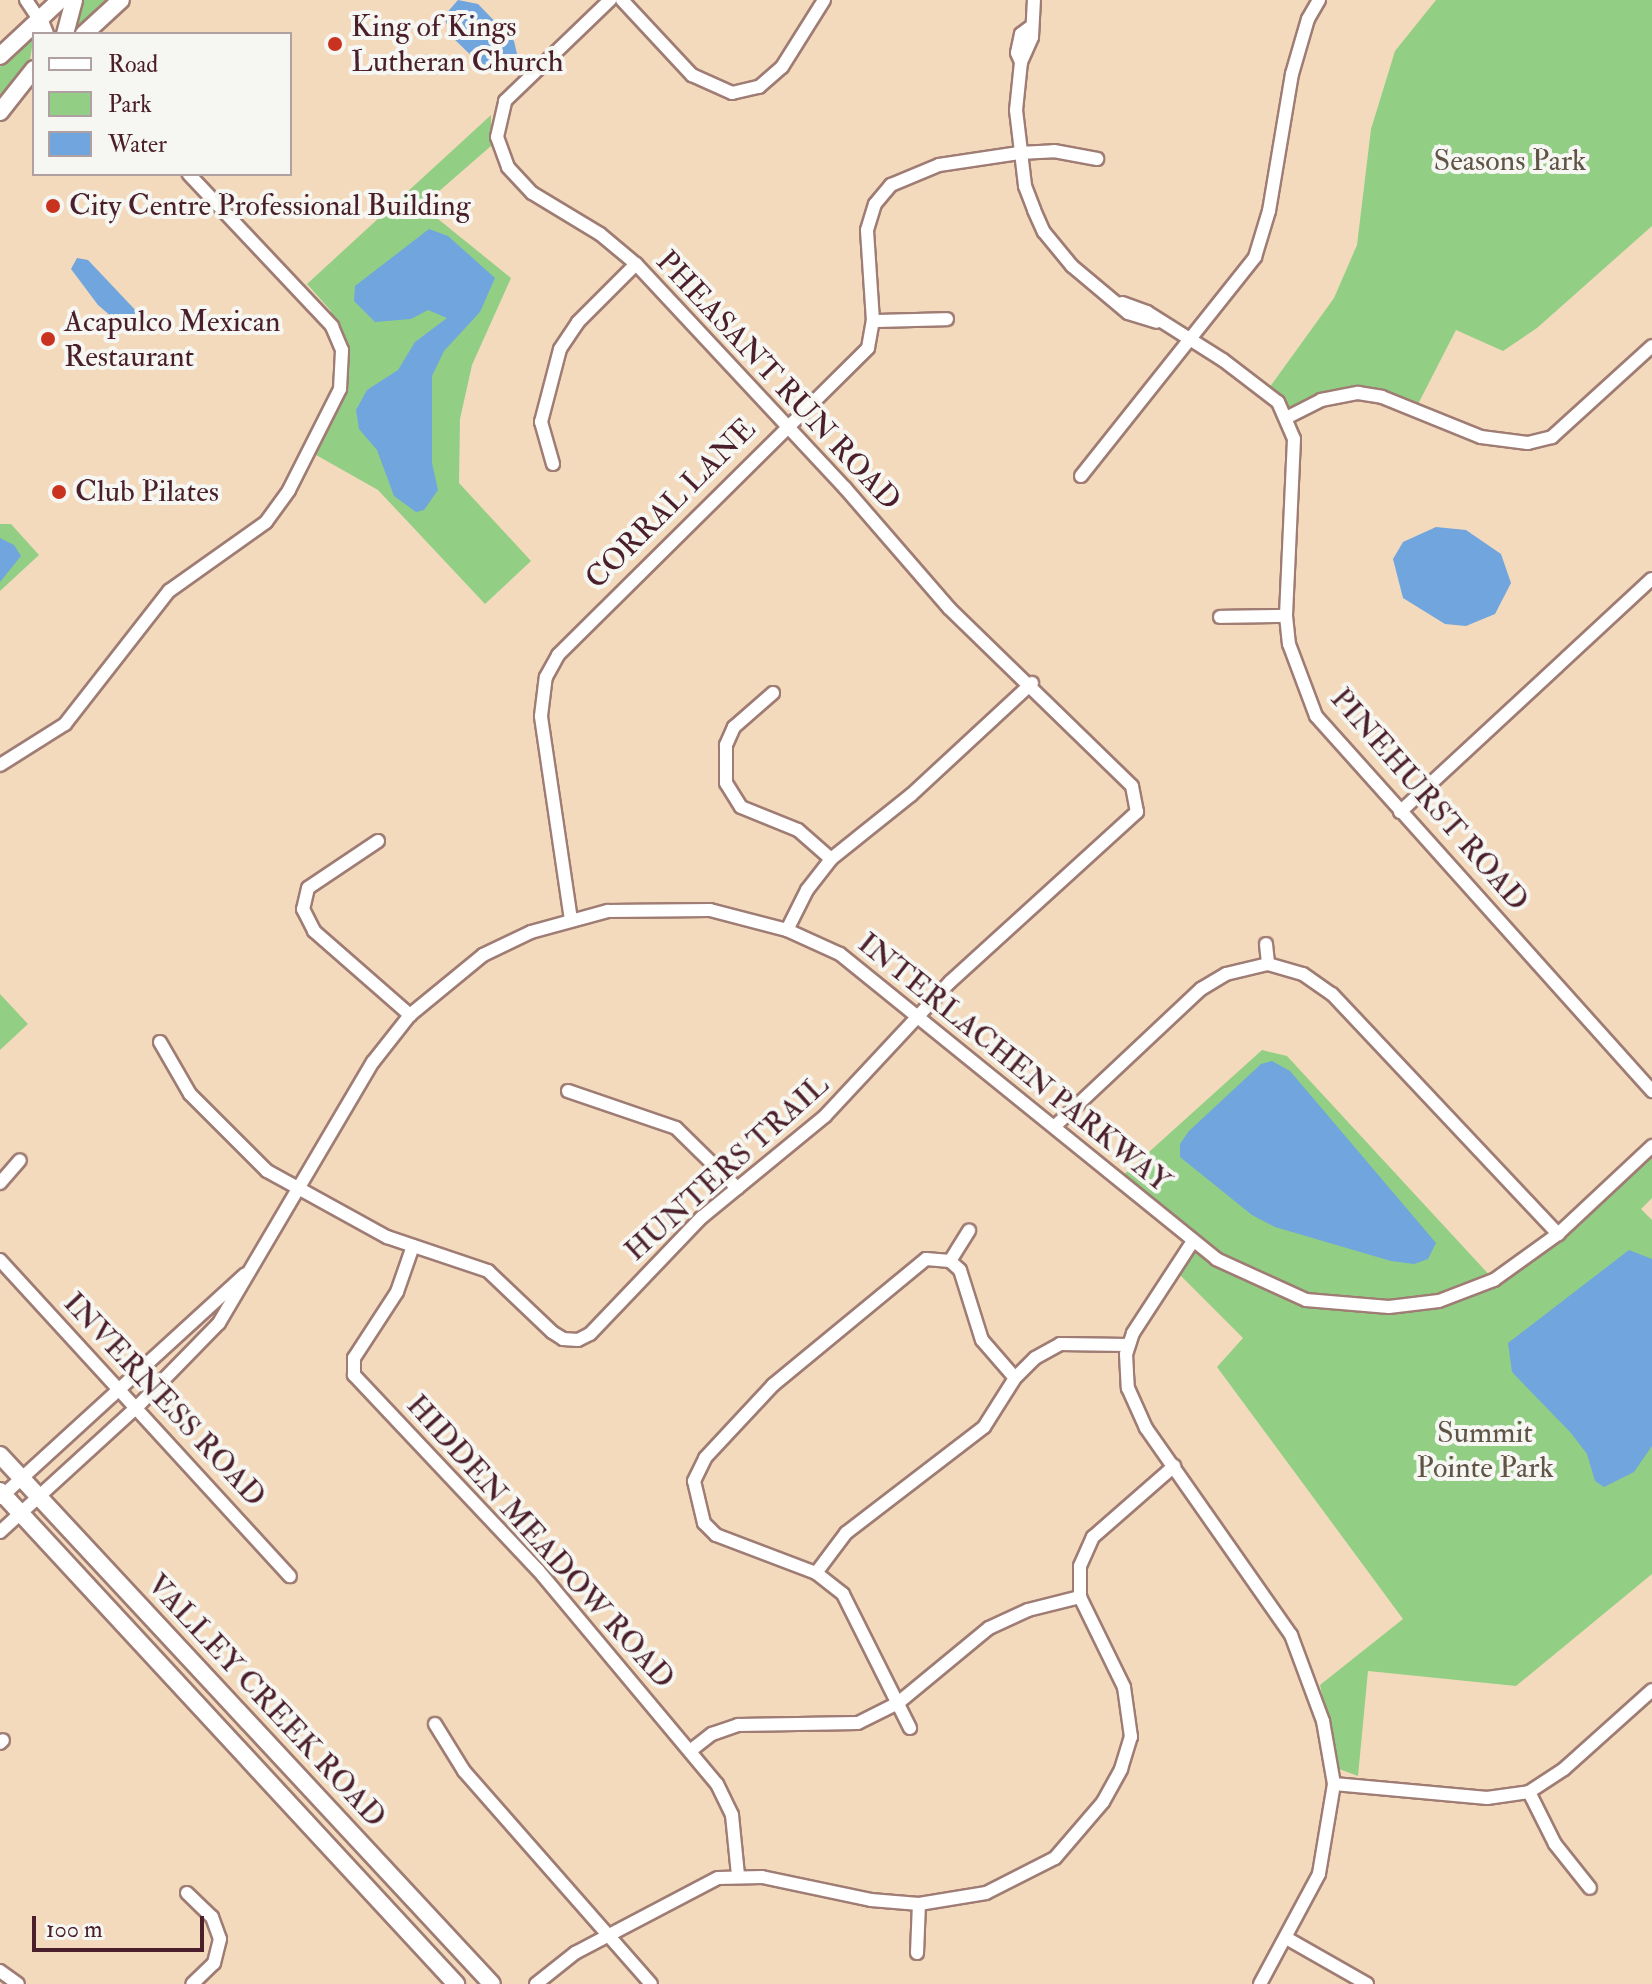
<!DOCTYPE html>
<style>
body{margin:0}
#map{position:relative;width:1652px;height:1984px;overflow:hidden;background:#f4dabd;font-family:"IM FELL Double Pica",serif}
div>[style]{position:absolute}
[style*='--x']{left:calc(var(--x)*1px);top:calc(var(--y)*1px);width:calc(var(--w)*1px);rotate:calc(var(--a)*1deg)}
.green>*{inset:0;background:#92cf84}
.water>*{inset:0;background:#70a5dd}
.roads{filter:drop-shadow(2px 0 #9f7c74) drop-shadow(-2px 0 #9f7c74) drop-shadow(0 2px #9f7c74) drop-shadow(0 -2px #9f7c74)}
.minor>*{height:12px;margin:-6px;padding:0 6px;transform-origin:6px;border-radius:6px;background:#fff}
.major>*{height:16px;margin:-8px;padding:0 8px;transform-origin:8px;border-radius:8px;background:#fff}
.dots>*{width:22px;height:22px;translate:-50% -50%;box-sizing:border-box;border:4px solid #f6f6f2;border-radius:50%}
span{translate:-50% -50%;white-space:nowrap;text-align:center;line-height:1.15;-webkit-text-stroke:8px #f6f6f2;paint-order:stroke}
.poi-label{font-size:30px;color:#4a1f2b}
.left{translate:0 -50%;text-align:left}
.park-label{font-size:30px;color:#605446}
.street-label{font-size:30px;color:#4a1f2b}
.legend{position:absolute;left:32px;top:32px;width:260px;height:144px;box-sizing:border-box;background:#f6f6f2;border:2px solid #b1a0a2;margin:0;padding:10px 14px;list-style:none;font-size:24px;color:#4a1f2b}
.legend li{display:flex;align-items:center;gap:16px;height:40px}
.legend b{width:40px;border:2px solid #b1a0a2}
.scale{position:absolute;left:32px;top:1916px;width:172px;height:36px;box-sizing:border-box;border:4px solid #4a1f2b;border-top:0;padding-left:10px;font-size:24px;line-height:28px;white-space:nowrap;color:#4a1f2b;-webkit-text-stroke:6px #f6f6f2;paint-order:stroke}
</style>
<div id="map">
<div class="green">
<i style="clip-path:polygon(82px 0,108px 0,75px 31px,78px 6px)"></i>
<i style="clip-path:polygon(1436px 0,1652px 0,1652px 226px,1537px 328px,1503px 351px,1456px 330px,1415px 410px,1358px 393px,1286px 418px,1267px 391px,1334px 298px,1357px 245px,1371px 129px,1395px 51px)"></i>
<i style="clip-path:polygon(34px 36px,29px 65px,0 95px,0 67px)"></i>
<i style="clip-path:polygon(491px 115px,491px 146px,422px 206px,511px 278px,472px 365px,460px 419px,459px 483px,531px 561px,485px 604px,378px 490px,309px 451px,343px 365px,327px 321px,331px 311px,307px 284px)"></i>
<i style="clip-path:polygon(0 524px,11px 524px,39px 555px,0 591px)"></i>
<i style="clip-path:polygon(0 994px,28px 1024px,0 1050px)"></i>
<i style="clip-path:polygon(1262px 1050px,1287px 1056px,1494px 1280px,1652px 1146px,1652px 1198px,1641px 1209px,1652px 1220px,1652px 1574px,1516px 1686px,1368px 1671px,1358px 1776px,1339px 1769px,1320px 1685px,1403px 1619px,1217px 1367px,1243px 1338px,1174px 1269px,1193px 1240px,1119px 1179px)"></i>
</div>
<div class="water">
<i style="clip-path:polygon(458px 0,478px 4px,514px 41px,517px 54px,496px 72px,483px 67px,451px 36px,444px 16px)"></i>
<i style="clip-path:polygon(429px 229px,448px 236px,495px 278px,480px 312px,444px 351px,432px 376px,432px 463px,438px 490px,424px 510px,416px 512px,394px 496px,377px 450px,359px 429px,356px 410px,367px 390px,398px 370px,415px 342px,447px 318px,428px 310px,411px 319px,375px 322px,354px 301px,355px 286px)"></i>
<i style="clip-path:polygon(77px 258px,88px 260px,140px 315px,139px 323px,120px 324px,98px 305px,71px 269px)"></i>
<i style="clip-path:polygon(1436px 527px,1466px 530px,1501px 554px,1511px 583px,1495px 614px,1466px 626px,1445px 624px,1403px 598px,1393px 559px,1403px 542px)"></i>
<i style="clip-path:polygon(0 538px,14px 545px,21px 556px,0 582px)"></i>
<i style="clip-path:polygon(1272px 1061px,1290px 1071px,1436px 1243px,1428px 1259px,1414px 1264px,1391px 1261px,1275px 1227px,1252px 1215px,1180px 1157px,1180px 1144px,1189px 1131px,1261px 1064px)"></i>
<i style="clip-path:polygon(1629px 1250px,1652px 1259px,1652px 1446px,1634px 1472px,1604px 1487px,1595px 1481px,1587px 1454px,1571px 1433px,1512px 1372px,1508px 1343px)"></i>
</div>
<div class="roads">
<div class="minor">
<i style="--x:26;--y:0;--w:23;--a:56"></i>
<i style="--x:622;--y:0;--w:103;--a:47"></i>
<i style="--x:692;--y:75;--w:44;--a:24.2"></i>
<i style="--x:732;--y:93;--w:28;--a:-13"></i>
<i style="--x:759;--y:87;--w:30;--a:-41"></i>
<i style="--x:782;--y:67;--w:79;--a:-57.9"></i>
<i style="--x:1029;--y:28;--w:10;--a:143"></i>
<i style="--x:1021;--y:34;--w:19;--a:102"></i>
<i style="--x:1017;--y:53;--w:10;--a:66"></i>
<i style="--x:1021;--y:62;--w:48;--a:95.9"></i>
<i style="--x:1016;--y:110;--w:77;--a:83.2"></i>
<i style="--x:1025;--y:186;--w:26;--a:69"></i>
<i style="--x:1034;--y:210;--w:24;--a:66"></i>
<i style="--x:1044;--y:232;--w:44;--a:50.5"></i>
<i style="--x:1072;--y:266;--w:73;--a:40"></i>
<i style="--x:1128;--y:313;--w:30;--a:17"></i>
<i style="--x:1021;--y:62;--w:27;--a:-66"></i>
<i style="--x:1032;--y:37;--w:37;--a:-87"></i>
<i style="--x:1122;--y:303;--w:27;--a:20"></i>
<i style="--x:1147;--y:312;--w:90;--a:32.3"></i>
<i style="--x:1223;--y:360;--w:69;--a:37.4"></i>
<i style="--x:1278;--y:402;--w:40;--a:66.6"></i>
<i style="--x:1294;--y:439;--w:177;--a:92.6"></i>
<i style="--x:1286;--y:616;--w:28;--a:84"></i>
<i style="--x:1289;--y:644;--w:77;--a:69.4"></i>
<i style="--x:1316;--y:716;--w:504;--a:48.14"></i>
<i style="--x:873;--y:321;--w:74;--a:-1.5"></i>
<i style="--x:1286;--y:418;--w:39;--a:-27"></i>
<i style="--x:1321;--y:400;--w:38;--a:-11"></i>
<i style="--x:1358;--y:393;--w:24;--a:9"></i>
<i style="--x:1382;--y:397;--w:107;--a:22"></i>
<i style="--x:1481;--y:437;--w:47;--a:7.3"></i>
<i style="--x:1528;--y:443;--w:25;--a:-14"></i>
<i style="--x:1552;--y:437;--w:135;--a:-42.3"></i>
<i style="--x:553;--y:464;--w:44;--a:-105.9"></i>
<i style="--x:541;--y:422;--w:75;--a:-75.4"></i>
<i style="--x:560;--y:349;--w:32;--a:-56"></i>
<i style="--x:578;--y:322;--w:82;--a:-45"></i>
<i style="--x:1081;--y:476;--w:280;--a:-51.5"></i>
<i style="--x:1255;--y:257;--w:48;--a:-73.1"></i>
<i style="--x:1269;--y:211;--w:139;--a:-80.5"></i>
<i style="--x:1292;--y:74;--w:57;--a:-73.8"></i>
<i style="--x:1308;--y:19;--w:22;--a:-60"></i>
<i style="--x:1220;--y:617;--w:66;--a:-0.9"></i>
<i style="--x:773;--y:693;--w:52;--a:138.9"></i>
<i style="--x:734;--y:727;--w:20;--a:114"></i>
<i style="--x:726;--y:745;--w:38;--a:90"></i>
<i style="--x:726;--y:783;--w:28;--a:58"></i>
<i style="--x:741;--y:807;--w:61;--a:22"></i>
<i style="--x:798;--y:830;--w:44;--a:41.3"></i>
<i style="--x:0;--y:765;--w:77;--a:-32.2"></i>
<i style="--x:65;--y:724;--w:169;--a:-52"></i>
<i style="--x:169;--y:591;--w:119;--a:-35.4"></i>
<i style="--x:266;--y:522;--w:39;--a:-54"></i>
<i style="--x:289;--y:490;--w:113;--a:-63.2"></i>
<i style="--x:340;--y:389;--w:39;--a:-87"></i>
<i style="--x:342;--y:350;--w:26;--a:-113"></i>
<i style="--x:332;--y:326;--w:209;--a:-133.3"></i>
<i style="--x:1400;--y:812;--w:343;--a:-42.8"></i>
<i style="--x:378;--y:841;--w:84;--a:146.1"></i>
<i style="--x:308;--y:888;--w:22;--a:103"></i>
<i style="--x:303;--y:909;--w:25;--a:63"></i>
<i style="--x:314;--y:931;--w:128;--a:41.2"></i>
<i style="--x:571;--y:920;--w:206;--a:-98.4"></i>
<i style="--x:541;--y:716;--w:39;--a:-83"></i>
<i style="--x:546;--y:677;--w:25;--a:-61"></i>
<i style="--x:558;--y:655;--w:436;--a:-44.7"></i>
<i style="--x:868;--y:348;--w:27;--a:-80"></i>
<i style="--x:873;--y:321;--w:91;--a:-93.8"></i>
<i style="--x:867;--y:230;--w:27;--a:-73"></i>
<i style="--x:875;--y:204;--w:25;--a:-50"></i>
<i style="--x:891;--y:185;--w:52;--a:-22.6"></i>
<i style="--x:939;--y:165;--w:81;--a:-8.5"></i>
<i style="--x:1019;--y:153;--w:35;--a:-3"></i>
<i style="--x:1054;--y:151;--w:44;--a:10.5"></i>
<i style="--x:787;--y:930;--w:45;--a:-63.4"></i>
<i style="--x:807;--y:890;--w:39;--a:-52"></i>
<i style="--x:831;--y:859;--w:102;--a:-38.7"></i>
<i style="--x:911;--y:795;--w:165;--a:-42.8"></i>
<i style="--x:1266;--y:944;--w:20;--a:84"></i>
<i style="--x:160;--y:1042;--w:60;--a:60"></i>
<i style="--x:190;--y:1094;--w:109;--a:45"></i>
<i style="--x:267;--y:1171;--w:137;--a:28.8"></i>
<i style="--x:387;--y:1237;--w:107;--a:18.6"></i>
<i style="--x:488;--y:1271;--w:88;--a:43.6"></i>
<i style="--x:552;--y:1332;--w:13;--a:32"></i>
<i style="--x:563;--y:1339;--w:15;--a:4"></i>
<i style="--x:578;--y:1340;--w:13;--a:-27"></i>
<i style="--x:590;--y:1334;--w:162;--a:-46.3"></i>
<i style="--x:702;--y:1217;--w:159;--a:-39.4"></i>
<i style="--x:825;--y:1116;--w:183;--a:-47"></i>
<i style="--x:950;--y:982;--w:253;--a:-42.3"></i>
<i style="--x:1137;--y:812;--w:26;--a:-101"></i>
<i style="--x:1132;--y:786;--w:255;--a:-135.8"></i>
<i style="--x:949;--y:608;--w:159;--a:-130.9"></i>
<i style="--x:845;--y:488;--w:306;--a:-133"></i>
<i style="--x:636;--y:264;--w:47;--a:-140.2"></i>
<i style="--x:600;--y:234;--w:79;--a:-148.9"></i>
<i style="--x:532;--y:193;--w:35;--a:-133"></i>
<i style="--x:508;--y:167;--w:32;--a:-110"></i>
<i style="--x:497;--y:137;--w:37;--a:-77"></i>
<i style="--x:505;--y:101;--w:146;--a:-43.9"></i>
<i style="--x:568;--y:1091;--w:114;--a:18.9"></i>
<i style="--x:676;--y:1128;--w:86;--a:44.5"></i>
<i style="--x:1055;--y:1126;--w:200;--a:-43.2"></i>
<i style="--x:1201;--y:989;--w:29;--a:-31"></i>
<i style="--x:1226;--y:974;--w:43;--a:-13.4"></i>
<i style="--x:1268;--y:964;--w:36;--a:16"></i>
<i style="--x:1303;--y:974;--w:35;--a:35"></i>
<i style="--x:1332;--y:994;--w:330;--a:46.7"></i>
<i style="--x:0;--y:1183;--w:30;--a:-49"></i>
<i style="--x:1193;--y:1241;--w:110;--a:123.1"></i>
<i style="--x:1133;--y:1333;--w:22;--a:108"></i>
<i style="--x:1126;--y:1354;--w:34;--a:87"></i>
<i style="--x:1128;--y:1388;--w:44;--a:65.8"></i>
<i style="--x:1146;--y:1428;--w:253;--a:55"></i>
<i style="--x:1291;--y:1635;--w:92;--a:69.6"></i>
<i style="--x:1323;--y:1721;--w:64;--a:80.1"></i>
<i style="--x:1334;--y:1784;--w:91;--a:99.5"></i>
<i style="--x:1319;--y:1874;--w:125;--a:118.2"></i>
<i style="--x:413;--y:1246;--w:49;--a:109.2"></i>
<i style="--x:397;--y:1292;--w:79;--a:123.1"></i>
<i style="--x:354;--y:1358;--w:17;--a:90"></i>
<i style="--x:354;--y:1375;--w:268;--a:46.7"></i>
<i style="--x:538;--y:1570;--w:279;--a:50.1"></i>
<i style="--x:717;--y:1784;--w:34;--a:64"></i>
<i style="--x:732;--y:1815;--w:60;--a:84.3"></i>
<i style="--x:0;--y:1260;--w:429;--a:47.5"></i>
<i style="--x:950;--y:1261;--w:36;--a:-58"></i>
<i style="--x:0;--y:1498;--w:332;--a:-42.4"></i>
<i style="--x:0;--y:1532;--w:184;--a:-42.4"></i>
<i style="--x:136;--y:1408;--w:119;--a:-45.7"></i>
<i style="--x:219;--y:1323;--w:303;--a:-59.5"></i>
<i style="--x:373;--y:1062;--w:60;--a:-51.8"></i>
<i style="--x:410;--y:1015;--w:94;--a:-39.4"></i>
<i style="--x:483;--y:955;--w:53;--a:-25.6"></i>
<i style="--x:531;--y:932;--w:80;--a:-15.3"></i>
<i style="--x:608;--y:911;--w:102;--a:-0.6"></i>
<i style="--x:710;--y:910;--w:80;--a:14.6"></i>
<i style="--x:787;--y:930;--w:58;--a:24.4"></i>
<i style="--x:840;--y:954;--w:484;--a:39"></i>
<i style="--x:1216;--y:1259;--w:99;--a:24.5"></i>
<i style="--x:1306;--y:1300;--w:83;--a:4.8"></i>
<i style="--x:1389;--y:1307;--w:50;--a:-6.8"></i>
<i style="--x:1439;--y:1301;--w:59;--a:-20.9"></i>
<i style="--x:1494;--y:1280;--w:79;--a:-35.7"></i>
<i style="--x:1558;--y:1234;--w:129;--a:-43.1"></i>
<i style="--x:816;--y:1573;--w:50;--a:-53.1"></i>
<i style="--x:846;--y:1533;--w:174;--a:-37.5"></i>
<i style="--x:984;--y:1427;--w:58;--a:-57.7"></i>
<i style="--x:1015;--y:1378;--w:28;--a:-45"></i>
<i style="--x:1035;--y:1358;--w:29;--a:-29"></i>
<i style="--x:1060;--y:1344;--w:68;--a:0.8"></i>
<i style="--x:435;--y:1724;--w:55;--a:58.3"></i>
<i style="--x:464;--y:1771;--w:283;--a:48.7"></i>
<i style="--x:910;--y:1728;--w:150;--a:-116.6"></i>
<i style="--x:843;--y:1594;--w:34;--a:-142"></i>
<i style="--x:816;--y:1573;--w:107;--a:-159.2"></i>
<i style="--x:716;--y:1535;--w:17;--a:-135"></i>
<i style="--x:704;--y:1523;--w:43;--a:-103.4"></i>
<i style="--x:694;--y:1481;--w:25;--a:-64"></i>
<i style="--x:705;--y:1458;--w:100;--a:-47"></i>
<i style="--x:773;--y:1385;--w:198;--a:-39.5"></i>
<i style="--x:926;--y:1259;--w:24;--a:5"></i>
<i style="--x:950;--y:1261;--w:13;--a:42"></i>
<i style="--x:960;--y:1270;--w:73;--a:72.6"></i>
<i style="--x:982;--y:1340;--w:50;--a:49"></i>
<i style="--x:0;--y:1743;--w:4;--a:-45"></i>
<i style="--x:690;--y:1751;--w:28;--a:-38"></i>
<i style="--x:712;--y:1734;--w:28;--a:-19"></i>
<i style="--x:738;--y:1725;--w:120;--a:-1"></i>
<i style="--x:858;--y:1723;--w:45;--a:-26.6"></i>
<i style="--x:898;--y:1703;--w:118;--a:-39.5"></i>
<i style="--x:989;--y:1628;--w:43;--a:-24.8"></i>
<i style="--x:1028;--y:1610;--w:54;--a:-14"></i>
<i style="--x:1334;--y:1784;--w:154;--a:5.2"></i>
<i style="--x:1487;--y:1798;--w:42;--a:-8.1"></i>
<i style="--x:1529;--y:1792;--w:42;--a:-33.3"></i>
<i style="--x:1564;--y:1769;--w:118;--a:-41.9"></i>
<i style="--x:1529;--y:1792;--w:58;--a:63.4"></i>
<i style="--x:1555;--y:1844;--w:56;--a:51.5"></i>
<i style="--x:187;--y:1893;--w:35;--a:44"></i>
<i style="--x:212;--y:1917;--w:23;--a:70"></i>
<i style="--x:220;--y:1939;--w:25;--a:104"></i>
<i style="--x:214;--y:1963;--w:30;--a:136"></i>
<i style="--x:1288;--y:1939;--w:91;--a:29.7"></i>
<i style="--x:917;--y:1953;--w:49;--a:-87.7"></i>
<i style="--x:0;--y:1971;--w:22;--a:36"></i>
<i style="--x:536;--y:1984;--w:50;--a:-38.5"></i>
<i style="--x:575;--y:1953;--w:161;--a:-27.7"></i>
<i style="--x:718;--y:1878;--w:44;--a:-1.3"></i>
<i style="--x:762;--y:1877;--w:111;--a:11.9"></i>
<i style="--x:871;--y:1900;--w:48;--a:4.8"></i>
<i style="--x:919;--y:1904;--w:68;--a:-9.3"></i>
<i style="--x:986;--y:1893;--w:77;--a:-26.9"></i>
<i style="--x:1055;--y:1858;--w:74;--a:-49.4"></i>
<i style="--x:1103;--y:1802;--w:38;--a:-61"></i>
<i style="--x:1121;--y:1769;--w:34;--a:-73"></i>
<i style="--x:1131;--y:1737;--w:50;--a:-98"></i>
<i style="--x:1124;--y:1687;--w:100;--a:-116.1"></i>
<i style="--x:1080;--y:1597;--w:31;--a:-90"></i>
<i style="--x:1080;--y:1566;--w:32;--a:-66"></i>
<i style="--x:1093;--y:1537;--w:108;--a:-41.2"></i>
</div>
<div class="major">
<i style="--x:39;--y:19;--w:16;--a:68"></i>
<i style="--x:65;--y:34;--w:35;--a:-75"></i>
<i style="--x:84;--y:34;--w:50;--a:-42.6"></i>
<i style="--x:0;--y:56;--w:82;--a:-43"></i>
<i style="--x:0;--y:112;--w:55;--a:-51.7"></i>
<i style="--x:0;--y:1455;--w:722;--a:47.08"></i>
<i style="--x:0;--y:1491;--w:672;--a:47.23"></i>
</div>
</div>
<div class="dots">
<i style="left:335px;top:44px;background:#c8321e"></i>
<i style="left:53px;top:206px;background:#c8321e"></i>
<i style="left:48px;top:339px;background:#c8321e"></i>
<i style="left:59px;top:492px;background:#c8321e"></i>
</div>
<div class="poi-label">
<span class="left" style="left:351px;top:44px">King of Kings<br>Lutheran Church</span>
<span class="left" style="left:69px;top:206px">City Centre Professional Building</span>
<span class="left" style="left:64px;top:339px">Acapulco Mexican<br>Restaurant</span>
<span class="left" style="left:75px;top:492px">Club Pilates</span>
</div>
<div class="park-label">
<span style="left:1510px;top:161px">Seasons Park</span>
<span style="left:1485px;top:1450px">Summit<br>Pointe Park</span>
</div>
<div class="street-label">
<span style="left:778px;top:381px;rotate:47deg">PHEASANT RUN ROAD</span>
<span style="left:671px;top:504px;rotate:-45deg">CORRAL LANE</span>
<span style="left:1429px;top:800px;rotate:49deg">PINEHURST ROAD</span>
<span style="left:1014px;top:1063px;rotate:39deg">INTERLACHEN PARKWAY</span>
<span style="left:727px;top:1168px;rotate:-42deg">HUNTERS TRAIL</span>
<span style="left:164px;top:1400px;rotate:47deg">INVERNESS ROAD</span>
<span style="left:540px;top:1542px;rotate:48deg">HIDDEN MEADOW ROAD</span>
<span style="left:266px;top:1701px;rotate:47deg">VALLEY CREEK ROAD</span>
</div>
<ul class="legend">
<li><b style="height:10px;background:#fff"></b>Road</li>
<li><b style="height:22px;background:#92cf84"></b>Park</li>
<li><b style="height:22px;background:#70a5dd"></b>Water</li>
</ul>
<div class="scale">100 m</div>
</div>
